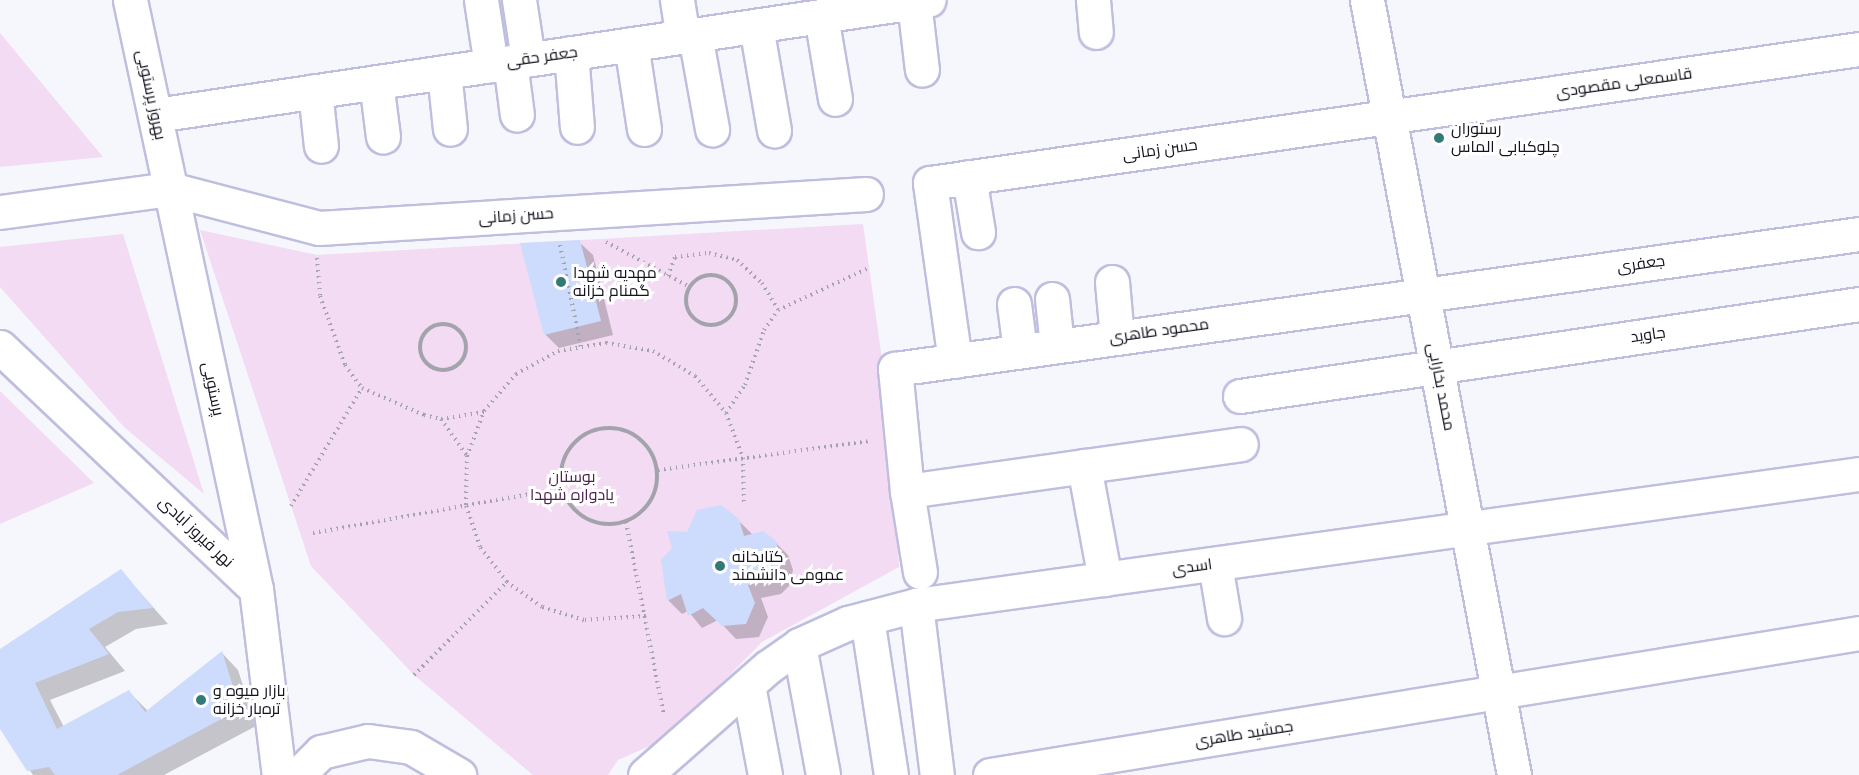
<!DOCTYPE html>
<meta charset="utf-8">
<style>
body{margin:0}
#map{position:relative;width:1859px;height:775px;overflow:hidden;background:#f6f6fd;font-family:"DM Sans",Cairo,sans-serif}
div>[style]{position:absolute}
[style*='--x']{left:calc(var(--x)*1px);top:calc(var(--y)*1px);width:calc(var(--w)*1px);rotate:calc(var(--a)*1deg)}
.green>*{inset:0;background:#f2dbf3}
.shadow>*{inset:0;background:#0003}
.building>*{inset:0;background:#cddbfc}
.path>*{height:4px;margin-top:-2px;transform-origin:0;background:repeating-linear-gradient(90deg,#a3a3ac 0 1.5px,transparent 0 6px)}
.path>.ring{margin:-2px;padding:0;box-sizing:content-box;background:none;border:4px solid #a3a3ac;border-radius:50%}
.roads{filter:drop-shadow(2px 0 #bfbedf) drop-shadow(-2px 0 #bfbedf) drop-shadow(0 2px #bfbedf) drop-shadow(0 -2px #bfbedf)}
.minor>*{height:33px;margin:-16.5px;padding:0 16.5px;transform-origin:16.5px;border-radius:16.5px;background:#fff}
.major>*{height:33px;margin:-16.5px;padding:0 16.5px;transform-origin:16.5px;border-radius:16.5px;background:#fff}
.dots>*{width:16px;height:16px;translate:-50% -50%;box-sizing:border-box;border:3px solid #fff;border-radius:50%}
span{translate:-50% -50%;white-space:nowrap;text-align:center;line-height:1.15;-webkit-text-stroke:6px #fff;paint-order:stroke}
.street-label{font-size:16px;color:#13121e}
.poi-label{font-size:16px;color:#13121e}
.left{translate:0 -50%;text-align:left}
.park-label{font-size:16px;color:#4c234f}
</style>
<div id="map">
<div class="green">
<i style="clip-path:polygon(0 33px,103px 157px,0 167px)"></i>
<i style="clip-path:polygon(863px 224px,893px 438px,899px 567px,762px 642px,668px 738px,618px 760px,608px 775px,533px 775px,414px 675px,311px 566px,200px 230px,317px 255px)"></i>
<i style="clip-path:polygon(123px 234px,204px 494px,124px 427px,0 287px,0 247px)"></i>
<i style="clip-path:polygon(0 391px,94px 483px,0 524px)"></i>
</div>
<div class="shadow">
<i style="clip-path:polygon(579px 242px,593px 255px,613px 335px,559px 348px,546px 335px,522px 245px)"></i>
<i style="clip-path:polygon(738px 520px,752px 534px,774px 541px,788px 555px,793px 570px,789px 586px,781px 594px,761px 598px,768px 617px,759px 637px,736px 639px,718px 620px,702px 628px,688px 611px,682px 614px,669px 601px,662px 560px,688px 534px)"></i>
<i style="clip-path:polygon(121px 571px,168px 624px,136px 629px,105px 647px,125px 671px,50px 700px,64px 727px,129px 692px,148px 711px,222px 653px,238px 670px,256px 726px,164px 775px,33px 775px,0 726px,0 651px)"></i>
</div>
<div class="building">
<i style="clip-path:polygon(580px 240px,601px 321px,544px 335px,520px 243px)"></i>
<i style="clip-path:polygon(721px 505px,739px 519px,744px 536px,763px 531px,775px 540px,781px 556px,776px 573px,767px 581px,748px 585px,755px 603px,746px 624px,722px 626px,703px 608px,688px 616px,681px 594px,667px 601px,661px 560px,672px 548px,667px 531px,687px 532px,697px 510px)"></i>
<i style="clip-path:polygon(121px 569px,153px 608px,118px 612px,89px 629px,109px 654px,35px 683px,57px 729px,129px 690px,145px 712px,222px 651px,240px 709px,117px 775px,55px 775px,49px 767px,27px 771px,0 729px,0 649px)"></i>
</div>
<div class="path">
<i style="--x:606;--y:242;--w:95;--a:28.2"></i>
<i style="--x:560;--y:245;--w:104;--a:78.4"></i>
<i style="--x:317;--y:258;--w:38;--a:85"></i>
<i style="--x:320;--y:296;--w:23;--a:70"></i>
<i style="--x:328;--y:318;--w:50;--a:70.1"></i>
<i style="--x:345;--y:365;--w:29;--a:54"></i>
<i style="--x:362;--y:388;--w:68;--a:23.5"></i>
<i style="--x:424;--y:415;--w:17;--a:13"></i>
<i style="--x:441;--y:419;--w:44;--a:-9.2"></i>
<i class="ring" style="left:686px;top:275px;width:46px;height:46px"></i>
<i style="--x:668;--y:276;--w:20;--a:-70"></i>
<i style="--x:675;--y:257;--w:34;--a:-7"></i>
<i style="--x:709;--y:253;--w:29;--a:14"></i>
<i style="--x:737;--y:260;--w:34;--a:43"></i>
<i style="--x:762;--y:283;--w:31;--a:59"></i>
<i class="ring" style="left:420px;top:324px;width:42px;height:42px"></i>
<i style="--x:726;--y:413;--w:34;--a:-56"></i>
<i style="--x:745;--y:385;--w:58;--a:-70.9"></i>
<i style="--x:764;--y:330;--w:24;--a:-55"></i>
<i style="--x:778;--y:310;--w:100;--a:-24.8"></i>
<i style="--x:441;--y:419;--w:45;--a:54.9"></i>
<i class="ring" style="left:561px;top:428px;width:92px;height:92px"></i>
<i style="--x:658;--y:470;--w:215;--a:-7.8"></i>
<i style="--x:291;--y:506;--w:138;--a:-59"></i>
<i style="--x:626;--y:522;--w:197;--a:78.9"></i>
<i style="--x:313;--y:533;--w:253;--a:-10.2"></i>
<i style="--x:646;--y:616;--w:62;--a:176.3"></i>
<i style="--x:584;--y:620;--w:44;--a:-162.8"></i>
<i style="--x:542;--y:607;--w:43;--a:-144.5"></i>
<i style="--x:507;--y:582;--w:44;--a:-127.6"></i>
<i style="--x:480;--y:547;--w:44;--a:-108.4"></i>
<i style="--x:466;--y:505;--w:49;--a:-88.8"></i>
<i style="--x:467;--y:456;--w:48;--a:-69.3"></i>
<i style="--x:484;--y:411;--w:49;--a:-49.1"></i>
<i style="--x:516;--y:374;--w:48;--a:-28.7"></i>
<i style="--x:558;--y:351;--w:49;--a:-9.5"></i>
<i style="--x:606;--y:343;--w:48;--a:9.7"></i>
<i style="--x:653;--y:351;--w:49;--a:30.8"></i>
<i style="--x:695;--y:376;--w:48;--a:50"></i>
<i style="--x:726;--y:413;--w:48;--a:69.3"></i>
<i style="--x:743;--y:458;--w:44;--a:88.7"></i>
<i style="--x:414;--y:675;--w:132;--a:-45"></i>
</div>
<div class="roads">
<div class="minor">
<i style="--x:481;--y:0;--w:66;--a:81.3"></i>
<i style="--x:519;--y:0;--w:60;--a:81.3"></i>
<i style="--x:677;--y:0;--w:36;--a:81"></i>
<i style="--x:1093;--y:0;--w:32;--a:85"></i>
<i style="--x:914;--y:2;--w:68;--a:83.3"></i>
<i style="--x:821;--y:16;--w:84;--a:80.4"></i>
<i style="--x:756;--y:26;--w:106;--a:80.2"></i>
<i style="--x:695;--y:35;--w:96;--a:79.7"></i>
<i style="--x:631;--y:44;--w:86;--a:81.3"></i>
<i style="--x:571;--y:53;--w:74;--a:85.4"></i>
<i style="--x:510;--y:62;--w:53;--a:82.5"></i>
<i style="--x:444;--y:72;--w:57;--a:84"></i>
<i style="--x:376;--y:82;--w:55;--a:82.7"></i>
<i style="--x:315;--y:91;--w:55;--a:83.8"></i>
<i style="--x:156;--y:115;--w:781;--a:-8.47"></i>
<i style="--x:969;--y:177;--w:56;--a:80.7"></i>
<i style="--x:0;--y:212;--w:172;--a:-7.7"></i>
<i style="--x:170;--y:189;--w:154;--a:14.7"></i>
<i style="--x:319;--y:228;--w:548;--a:-3.56"></i>
<i style="--x:1112;--y:282;--w:55;--a:84.8"></i>
<i style="--x:1052;--y:299;--w:47;--a:83.9"></i>
<i style="--x:1014;--y:304;--w:47;--a:82.7"></i>
<i style="--x:0;--y:347;--w:352;--a:43.4"></i>
<i style="--x:955;--y:361;--w:180;--a:-98"></i>
<i style="--x:930;--y:183;--w:939;--a:-8.21"></i>
<i style="--x:1240;--y:396;--w:626;--a:-8.45"></i>
<i style="--x:1084;--y:466;--w:115;--a:79.5"></i>
<i style="--x:907;--y:491;--w:337;--a:-8"></i>
<i style="--x:1215;--y:564;--w:55;--a:80.5"></i>
<i style="--x:920;--y:572;--w:82;--a:-99.1"></i>
<i style="--x:907;--y:491;--w:123;--a:-95.6"></i>
<i style="--x:895;--y:369;--w:973;--a:-7.97"></i>
<i style="--x:916;--y:605;--w:171;--a:83"></i>
<i style="--x:867;--y:618;--w:159;--a:81.3"></i>
<i style="--x:799;--y:645;--w:132;--a:79.5"></i>
<i style="--x:748;--y:685;--w:92;--a:79.3"></i>
<i style="--x:645;--y:775;--w:164;--a:-41.3"></i>
<i style="--x:768;--y:667;--w:38;--a:-35"></i>
<i style="--x:799;--y:645;--w:54;--a:-24.2"></i>
<i style="--x:848;--y:623;--w:70;--a:-14.8"></i>
<i style="--x:916;--y:605;--w:952;--a:-7.91"></i>
<i style="--x:990;--y:775;--w:881;--a:-9.28"></i>
</div>
<div class="major">
<i style="--x:130;--y:0;--w:602;--a:77.93"></i>
<i style="--x:256;--y:589;--w:187;--a:83"></i>
<i style="--x:1367;--y:0;--w:789;--a:79.26"></i>
<i style="--x:298;--y:775;--w:33;--a:-45"></i>
<i style="--x:321;--y:752;--w:48;--a:-13.2"></i>
<i style="--x:368;--y:741;--w:43;--a:7.9"></i>
<i style="--x:411;--y:747;--w:56;--a:30.3"></i>
</div>
</div>
<div class="dots">
<i style="left:1439px;top:138px;background:#327a76"></i>
<i style="left:561px;top:282px;background:#327a76"></i>
<i style="left:720px;top:566px;background:#327a76"></i>
<i style="left:201px;top:700px;background:#327a76"></i>
</div>
<div class="street-label">
<span style="left:542px;top:57px;rotate:-8deg">جعفر حقی</span>
<span style="left:1624px;top:83px;rotate:-8deg">قاسمعلی مقصودی</span>
<span style="left:151px;top:95px;rotate:78deg">بهروز پرستویی</span>
<span style="left:1160px;top:150px;rotate:-8deg">حسن زمانی</span>
<span style="left:516px;top:216px;rotate:-4deg">حسن زمانی</span>
<span style="left:1641px;top:264px;rotate:-8deg">جعفری</span>
<span style="left:1159px;top:331px;rotate:-8deg">محمود طاهری</span>
<span style="left:1648px;top:335px;rotate:-8deg">جاوید</span>
<span style="left:1441px;top:387px;rotate:79deg">محمد بخارایی</span>
<span style="left:213px;top:389px;rotate:78deg">پرستویی</span>
<span style="left:196px;top:532px;rotate:43deg">نهر فیروز آبادی</span>
<span style="left:1192px;top:567px;rotate:-8deg">اسدی</span>
<span style="left:1244px;top:734px;rotate:-9deg">جمشید طاهری</span>
</div>
<div class="poi-label">
<span class="left" style="left:1451px;top:138px">رستوران<br>چلوکبابی الماس</span>
<span class="left" style="left:573px;top:282px">مهدیه شهدا<br>گمنام خزانه</span>
<span class="left" style="left:732px;top:566px">کتابخانه<br>عمومی دانشمند</span>
<span class="left" style="left:213px;top:700px">بازار میوه و<br>تره‌بار خزانه</span>
</div>
<div class="park-label">
<span style="left:572px;top:486px">بوستان<br>یادواره شهدا</span>
</div>
</div>
